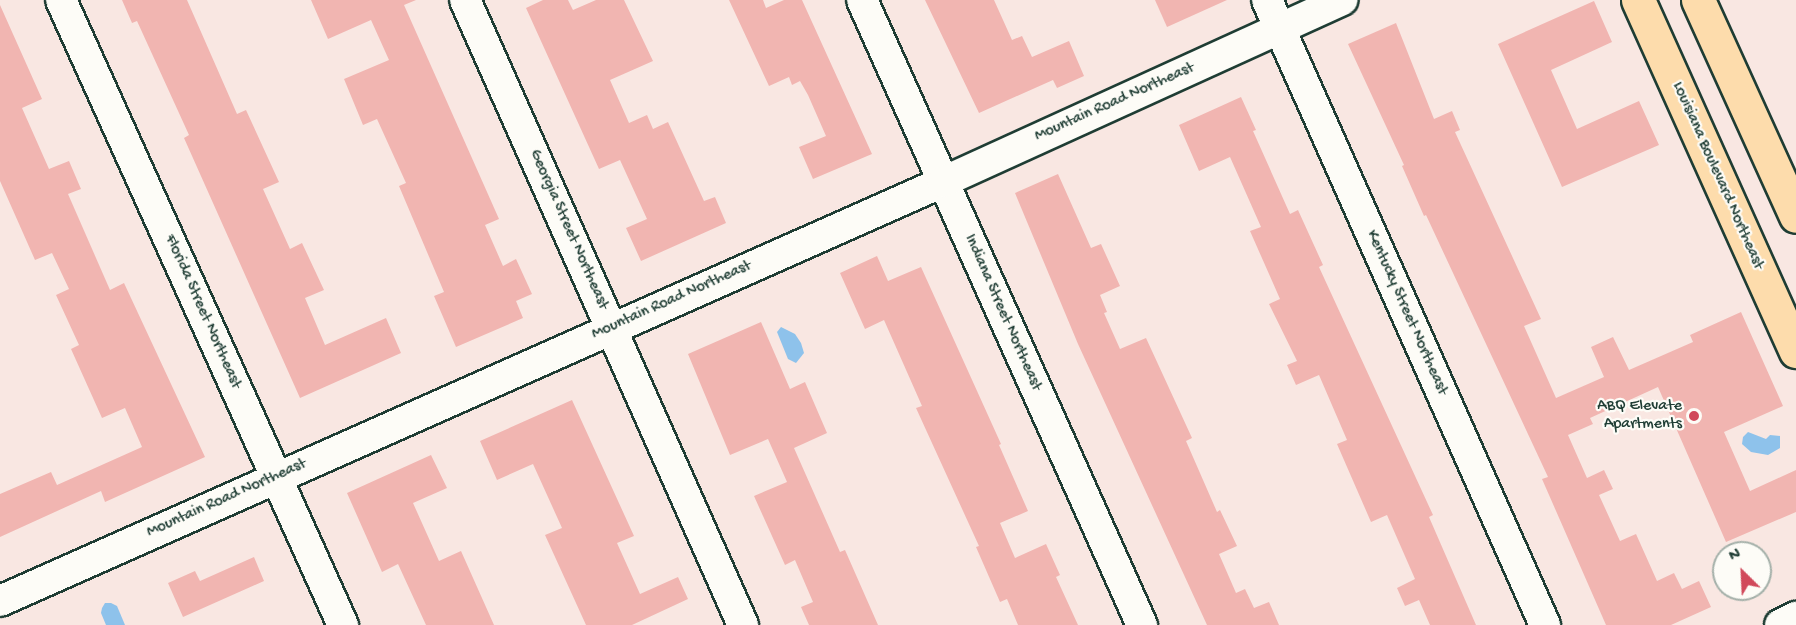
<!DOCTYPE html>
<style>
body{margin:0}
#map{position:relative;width:1796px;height:625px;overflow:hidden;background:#f9e7e2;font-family:"Gochi Hand",sans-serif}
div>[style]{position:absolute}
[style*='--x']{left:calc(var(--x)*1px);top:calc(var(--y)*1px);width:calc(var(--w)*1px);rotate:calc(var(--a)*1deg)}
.water>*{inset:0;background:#8ec2eb}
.building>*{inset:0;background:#f1b5b1}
.roads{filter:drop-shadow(2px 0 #1f3d34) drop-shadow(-2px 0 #1f3d34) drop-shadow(0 2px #1f3d34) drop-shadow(0 -2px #1f3d34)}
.minor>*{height:30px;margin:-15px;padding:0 15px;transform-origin:15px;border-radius:15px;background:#fdfcf7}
.major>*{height:33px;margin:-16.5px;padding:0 16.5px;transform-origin:16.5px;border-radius:16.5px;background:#fddcac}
.dots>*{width:16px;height:16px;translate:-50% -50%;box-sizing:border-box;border:3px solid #fdfcf7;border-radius:50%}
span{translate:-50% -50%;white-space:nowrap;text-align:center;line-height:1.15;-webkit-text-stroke:4.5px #fdfcf7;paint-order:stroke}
.street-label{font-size:16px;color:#1f3d34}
.poi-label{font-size:16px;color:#1f3d34}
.right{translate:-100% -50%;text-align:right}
.north{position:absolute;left:1712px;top:541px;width:60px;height:60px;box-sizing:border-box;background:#fdfcf7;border:2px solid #a4b0a9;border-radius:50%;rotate:336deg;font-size:16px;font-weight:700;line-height:24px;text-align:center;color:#1f3d34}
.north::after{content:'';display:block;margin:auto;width:21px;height:27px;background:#d1495b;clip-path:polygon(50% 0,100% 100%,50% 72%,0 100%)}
</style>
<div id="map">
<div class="water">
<i style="clip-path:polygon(781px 327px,795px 334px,801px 343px,804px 353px,796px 363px,788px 359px,777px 332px)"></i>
<i style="clip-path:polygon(1748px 432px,1766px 439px,1770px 435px,1780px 436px,1780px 448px,1768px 455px,1751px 452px,1742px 444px,1743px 437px)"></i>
<i style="clip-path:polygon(111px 603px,117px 606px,125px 625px,106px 625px,101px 613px,102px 608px,105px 603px)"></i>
</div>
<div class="building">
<i style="clip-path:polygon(122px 0,187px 0,237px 114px,246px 110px,279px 182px,263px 189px,290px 249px,302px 243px,324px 290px,305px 298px,325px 345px,386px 318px,401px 353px,300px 398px,184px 138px,189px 135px,137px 21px,132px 23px)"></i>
<i style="clip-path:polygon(311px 0,416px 0,404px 5px,499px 219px,485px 225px,503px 266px,516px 259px,532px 294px,516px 301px,523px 318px,456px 347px,434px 296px,444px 292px,399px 186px,406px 183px,377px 119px,363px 125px,344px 79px,389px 60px,371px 20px,328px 39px)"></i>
<i style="clip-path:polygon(543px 0,568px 0,573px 10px,596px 0,624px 0,653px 61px,610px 80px,629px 123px,647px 115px,653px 129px,668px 122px,704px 201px,715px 197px,726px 223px,641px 261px,626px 228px,647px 219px,620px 160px,599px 169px,526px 8px)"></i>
<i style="clip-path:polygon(729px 0,763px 0,766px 8px,784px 0,802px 0,872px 154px,813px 179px,799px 147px,826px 136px,808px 95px,800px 81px,792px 85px,789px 77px,769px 86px)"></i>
<i style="clip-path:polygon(925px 0,994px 0,1012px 40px,1022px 36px,1032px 57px,1069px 41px,1084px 76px,1057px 88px,1053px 80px,979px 113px)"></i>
<i style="clip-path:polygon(1155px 0,1227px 0,1167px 27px)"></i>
<i style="clip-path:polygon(1594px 1px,1612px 42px,1551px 70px,1577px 129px,1639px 101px,1659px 145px,1562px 187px,1498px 44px)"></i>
<i style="clip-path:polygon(0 5px,42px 99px,22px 108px,49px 169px,69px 161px,81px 189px,68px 194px,110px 290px,124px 283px,205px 457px,105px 502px,101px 491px,0 537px,0 494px,51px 472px,57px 485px,142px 447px,125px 408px,102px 418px,71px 349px,79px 345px,56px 295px,69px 289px,52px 253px,35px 260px,0 181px)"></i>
<i style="clip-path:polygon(1396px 23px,1434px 119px,1452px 111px,1460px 130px,1455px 132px,1541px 319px,1524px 326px,1556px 398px,1604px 377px,1591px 347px,1613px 337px,1629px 370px,1693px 342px,1690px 335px,1741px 312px,1783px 406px,1724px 432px,1750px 491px,1796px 470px,1796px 512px,1726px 542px,1658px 387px,1590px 418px,1593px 424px,1568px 435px,1587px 478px,1604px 470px,1613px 489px,1599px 495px,1620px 541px,1636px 534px,1657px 581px,1674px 573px,1682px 589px,1699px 581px,1711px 607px,1671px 625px,1606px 625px,1542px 479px,1548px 477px,1426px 215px,1424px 216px,1402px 166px,1404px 165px,1348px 44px)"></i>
<i style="clip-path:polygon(1241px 97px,1256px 130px,1253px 131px,1290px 214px,1298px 210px,1323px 265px,1319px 267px,1433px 515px,1429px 517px,1476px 625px,1430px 625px,1419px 600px,1405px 606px,1397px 588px,1415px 579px,1387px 515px,1371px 522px,1337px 444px,1347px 440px,1319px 375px,1296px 385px,1287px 365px,1297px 361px,1269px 304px,1280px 299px,1250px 231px,1261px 227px,1230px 157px,1199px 171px,1179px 125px)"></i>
<i style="clip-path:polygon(1058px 174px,1091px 248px,1101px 244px,1120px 286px,1100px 295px,1107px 312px,1104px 313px,1120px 349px,1146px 338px,1192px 438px,1186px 441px,1217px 512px,1220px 510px,1237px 546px,1219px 554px,1236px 593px,1245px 589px,1254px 608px,1269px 602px,1279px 625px,1207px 625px,1078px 344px,1015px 193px)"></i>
<i style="clip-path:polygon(877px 256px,888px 281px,921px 267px,1001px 444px,999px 445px,1028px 511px,1000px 523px,1015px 558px,1046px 544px,1060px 575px,1056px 577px,1078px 625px,1018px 625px,1007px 599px,1000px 602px,976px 547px,979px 546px,916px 408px,922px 406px,884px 320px,865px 329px,840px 273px)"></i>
<i style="clip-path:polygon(761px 322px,790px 389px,805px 382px,827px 433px,794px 448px,840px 552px,845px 550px,878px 625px,809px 625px,801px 607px,813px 602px,795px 560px,785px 565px,754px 496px,787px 482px,768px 439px,730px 455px,688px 354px)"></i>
<i style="clip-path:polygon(572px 400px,634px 536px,617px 543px,640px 594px,678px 577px,688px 599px,632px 625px,586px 625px,545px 535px,562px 528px,533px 464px,497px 480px,480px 441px)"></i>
<i style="clip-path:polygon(431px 455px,447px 488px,413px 503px,439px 561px,461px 551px,494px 625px,426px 625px,398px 564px,382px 572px,347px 493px)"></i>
<i style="clip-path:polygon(254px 557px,264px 581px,183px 617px,168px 583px,195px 571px,200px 581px)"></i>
</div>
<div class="roads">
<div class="minor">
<i style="--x:61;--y:0;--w:686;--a:65.72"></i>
<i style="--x:465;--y:0;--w:684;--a:66.02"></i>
<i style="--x:862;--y:0;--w:685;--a:65.87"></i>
<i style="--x:1267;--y:0;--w:684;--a:66.02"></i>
<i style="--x:0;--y:601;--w:1032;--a:-23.96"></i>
<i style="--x:943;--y:182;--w:439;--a:-24.5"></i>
<i style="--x:1780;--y:625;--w:18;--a:-27"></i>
</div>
<div class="major">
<i style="--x:1638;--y:0;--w:385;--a:65.8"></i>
<i style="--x:1698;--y:0;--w:237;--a:65.6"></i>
</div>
</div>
<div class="dots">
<i style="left:1694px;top:416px;background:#d1495b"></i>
</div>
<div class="street-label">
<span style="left:1115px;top:103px;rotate:-24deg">Mountain Road Northeast</span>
<span style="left:1717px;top:176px;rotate:66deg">Louisiana Boulevard Northeast</span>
<span style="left:568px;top:230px;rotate:66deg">Georgia Street Northeast</span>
<span style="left:672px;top:301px;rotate:-24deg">Mountain Road Northeast</span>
<span style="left:202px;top:312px;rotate:66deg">Florida Street Northeast</span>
<span style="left:1002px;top:313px;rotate:66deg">Indiana Street Northeast</span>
<span style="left:1406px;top:313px;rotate:66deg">Kentucky Street Northeast</span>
<span style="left:227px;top:499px;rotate:-24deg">Mountain Road Northeast</span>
</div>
<div class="poi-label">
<span class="right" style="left:1682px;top:416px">ABQ Elevate<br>Apartments</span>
</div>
<div class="north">N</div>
</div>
